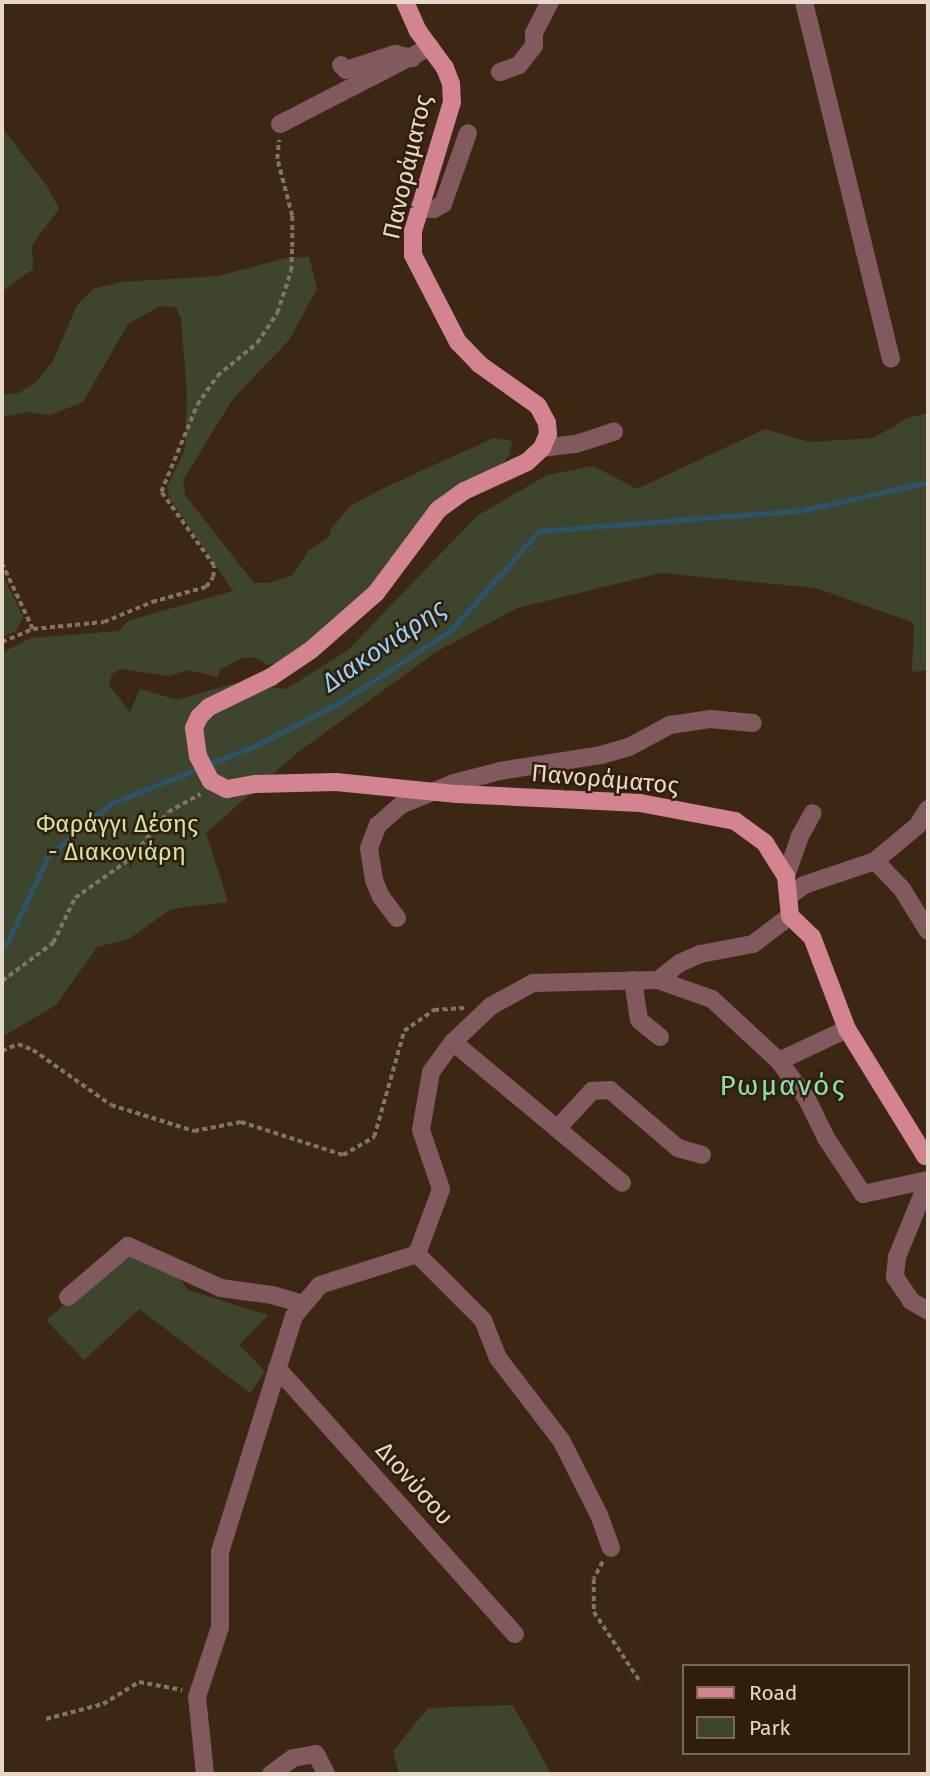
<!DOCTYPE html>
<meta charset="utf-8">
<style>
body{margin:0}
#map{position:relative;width:930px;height:1776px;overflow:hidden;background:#3c2812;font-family:"Fira Sans",sans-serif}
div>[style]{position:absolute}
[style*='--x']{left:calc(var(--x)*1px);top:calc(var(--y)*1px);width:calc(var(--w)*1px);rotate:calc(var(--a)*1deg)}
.green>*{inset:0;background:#3d462d}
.stream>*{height:5px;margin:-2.5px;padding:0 2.5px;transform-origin:2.5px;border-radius:2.5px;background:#2d536b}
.path>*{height:3.5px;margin-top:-1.75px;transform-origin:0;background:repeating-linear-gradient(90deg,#857462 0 5px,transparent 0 8.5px)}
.minor>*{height:18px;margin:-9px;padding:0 9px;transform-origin:9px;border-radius:9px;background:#81595f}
.major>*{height:18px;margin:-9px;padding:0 9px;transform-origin:9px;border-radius:9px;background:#d48391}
span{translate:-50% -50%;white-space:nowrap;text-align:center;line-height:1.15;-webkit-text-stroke:5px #311e08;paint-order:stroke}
.street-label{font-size:24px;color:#e5d8cb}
.park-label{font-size:24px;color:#cfe5a3}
.water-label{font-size:26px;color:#92d3fd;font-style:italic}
.quarter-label{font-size:28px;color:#88deb8;letter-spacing:2px}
.frame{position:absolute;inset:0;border:4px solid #e5d8cb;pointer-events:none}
.legend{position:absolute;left:682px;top:1664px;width:228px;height:91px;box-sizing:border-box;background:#311e08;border:2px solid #796856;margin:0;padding:9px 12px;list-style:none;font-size:21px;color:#e5d8cb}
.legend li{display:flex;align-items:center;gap:14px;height:35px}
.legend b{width:35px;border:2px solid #796856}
</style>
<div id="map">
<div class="green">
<i style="clip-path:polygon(2px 128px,47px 186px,59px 209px,32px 245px,33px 269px,2px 292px)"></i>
<i style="clip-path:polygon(309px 257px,317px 289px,289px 340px,232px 400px,183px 480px,185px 495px,254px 583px,269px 583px,293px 575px,308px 551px,329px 537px,331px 529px,350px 506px,382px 489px,493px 438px,512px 441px,510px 454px,502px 464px,459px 483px,367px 594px,282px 663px,267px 665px,254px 657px,242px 658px,221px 669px,217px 677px,188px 670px,169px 676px,121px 669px,112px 674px,109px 685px,130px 712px,140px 689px,177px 700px,235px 683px,286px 689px,348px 650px,477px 516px,547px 475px,593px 466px,637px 489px,765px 429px,809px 442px,874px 438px,907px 418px,928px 413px,928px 670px,912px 672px,914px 623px,816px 588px,661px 573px,517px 608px,436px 652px,297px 753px,206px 833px,228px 902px,172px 909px,128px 939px,97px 947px,56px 1005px,2px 1037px,2px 653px,31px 638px,119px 631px,128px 621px,141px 617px,233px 591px,170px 499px,167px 487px,185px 449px,187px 393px,181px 319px,176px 307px,160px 306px,128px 324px,83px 402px,50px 415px,30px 412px,2px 417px,2px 395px,19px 393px,36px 382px,53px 361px,77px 305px,93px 289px,121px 282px,218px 276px,286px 258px)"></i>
<i style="clip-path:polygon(2px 573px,23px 617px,16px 631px,2px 637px)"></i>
<i style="clip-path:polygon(130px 1253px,172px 1269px,188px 1290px,268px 1315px,239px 1345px,265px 1371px,250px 1393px,139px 1309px,84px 1360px,46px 1320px)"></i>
<i style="clip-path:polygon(513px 1705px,551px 1774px,399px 1774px,393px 1751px,428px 1708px)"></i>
</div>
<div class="stream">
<i style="--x:2;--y:949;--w:12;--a:-55"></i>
<i style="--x:9;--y:939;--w:92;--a:-64.8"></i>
<i style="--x:48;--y:856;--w:83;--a:-39.6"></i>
<i style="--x:112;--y:803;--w:156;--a:-21.8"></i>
<i style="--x:257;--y:745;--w:98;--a:-27.3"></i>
<i style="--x:344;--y:700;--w:128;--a:-33.2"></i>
<i style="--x:451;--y:630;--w:132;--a:-48.4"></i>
<i style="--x:539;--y:531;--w:266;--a:-4.5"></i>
<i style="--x:804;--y:510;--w:127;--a:-12.7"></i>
</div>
<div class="path">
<i style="--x:2;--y:563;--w:73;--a:64.8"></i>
<i style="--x:2;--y:642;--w:34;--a:-23"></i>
<i style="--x:33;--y:629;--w:71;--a:-5.6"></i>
<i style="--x:104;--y:622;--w:52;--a:-22.6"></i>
<i style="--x:152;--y:602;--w:56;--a:-15.5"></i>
<i style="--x:206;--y:587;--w:12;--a:-55"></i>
<i style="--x:213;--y:577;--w:11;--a:-85"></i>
<i style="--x:214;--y:566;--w:91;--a:-125.6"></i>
<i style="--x:161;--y:492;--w:94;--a:-67.5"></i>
<i style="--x:197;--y:405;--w:35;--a:-55"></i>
<i style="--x:217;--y:376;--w:52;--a:-39.5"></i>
<i style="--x:257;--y:343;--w:36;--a:-56"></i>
<i style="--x:277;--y:313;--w:44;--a:-71.6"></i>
<i style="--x:291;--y:271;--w:24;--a:-88"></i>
<i style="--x:292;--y:247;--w:31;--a:-90"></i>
<i style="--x:292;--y:216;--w:59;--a:-104.7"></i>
<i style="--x:277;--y:159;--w:19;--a:-84"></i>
<i style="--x:2;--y:981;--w:64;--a:-36.7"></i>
<i style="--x:53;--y:943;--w:50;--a:-63.9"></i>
<i style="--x:75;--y:898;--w:67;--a:-35.3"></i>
<i style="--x:130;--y:859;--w:60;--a:-51"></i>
<i style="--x:168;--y:812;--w:37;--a:-29"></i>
<i style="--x:2;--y:1051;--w:17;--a:-24"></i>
<i style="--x:18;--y:1044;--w:16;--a:22"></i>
<i style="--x:33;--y:1050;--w:95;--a:35.2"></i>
<i style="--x:111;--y:1105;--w:87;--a:17.4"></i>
<i style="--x:194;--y:1131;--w:48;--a:-10.8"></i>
<i style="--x:241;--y:1122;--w:107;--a:17.9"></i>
<i style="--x:343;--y:1155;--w:36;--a:-30"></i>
<i style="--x:374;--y:1137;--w:110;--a:-74.2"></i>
<i style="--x:404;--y:1031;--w:37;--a:-35"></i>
<i style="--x:434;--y:1010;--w:30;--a:-4"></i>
<i style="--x:603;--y:1562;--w:19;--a:118"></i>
<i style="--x:594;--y:1579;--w:33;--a:90"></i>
<i style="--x:594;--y:1612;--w:85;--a:56.5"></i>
<i style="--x:46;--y:1719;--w:59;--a:-14.7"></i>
<i style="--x:103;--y:1704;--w:42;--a:-31.4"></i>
<i style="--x:139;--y:1682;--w:44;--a:10.5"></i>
</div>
<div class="minor">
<i style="--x:804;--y:2;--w:367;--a:76.3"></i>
<i style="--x:341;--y:65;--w:7;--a:45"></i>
<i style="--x:346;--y:70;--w:52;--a:-18.1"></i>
<i style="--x:395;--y:54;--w:18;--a:13"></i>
<i style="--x:500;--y:72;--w:20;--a:-20"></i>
<i style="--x:519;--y:65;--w:24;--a:-52"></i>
<i style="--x:534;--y:46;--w:13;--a:-90"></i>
<i style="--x:534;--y:33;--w:35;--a:-63"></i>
<i style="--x:280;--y:124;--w:169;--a:-27.2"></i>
<i style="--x:419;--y:209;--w:15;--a:0"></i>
<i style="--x:434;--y:209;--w:10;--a:-29"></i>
<i style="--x:443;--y:204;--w:75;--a:-70.6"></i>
<i style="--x:542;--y:448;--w:34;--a:-7"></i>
<i style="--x:576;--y:444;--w:40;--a:-18"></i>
<i style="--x:875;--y:861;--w:56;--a:-39.9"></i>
<i style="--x:918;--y:825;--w:19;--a:-58"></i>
<i style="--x:786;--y:876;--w:42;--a:-70.7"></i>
<i style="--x:800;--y:836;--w:26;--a:-61"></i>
<i style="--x:788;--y:897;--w:20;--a:-37"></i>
<i style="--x:804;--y:885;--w:75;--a:-18.7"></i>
<i style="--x:875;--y:861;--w:39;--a:46"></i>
<i style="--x:902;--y:889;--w:49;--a:58.2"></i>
<i style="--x:397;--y:918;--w:26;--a:-127"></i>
<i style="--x:381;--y:897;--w:18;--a:-112"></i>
<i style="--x:374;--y:880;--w:32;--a:-99"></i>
<i style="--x:369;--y:848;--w:25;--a:-69"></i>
<i style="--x:378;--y:825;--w:30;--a:-41"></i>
<i style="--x:401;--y:805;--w:57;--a:-22.5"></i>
<i style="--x:454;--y:783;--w:48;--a:-14.6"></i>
<i style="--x:500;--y:771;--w:102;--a:-9"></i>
<i style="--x:601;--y:755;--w:29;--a:-16"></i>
<i style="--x:629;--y:747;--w:47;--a:-28.2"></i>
<i style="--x:670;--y:725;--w:40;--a:-8.5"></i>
<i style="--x:710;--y:719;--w:43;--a:5.3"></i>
<i style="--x:633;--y:980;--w:40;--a:81.5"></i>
<i style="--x:639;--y:1020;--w:27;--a:39"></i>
<i style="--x:658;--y:980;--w:28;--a:-38"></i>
<i style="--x:680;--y:963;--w:22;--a:-24"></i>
<i style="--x:700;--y:954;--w:54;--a:-10.7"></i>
<i style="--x:753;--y:944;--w:46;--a:-37.1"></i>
<i style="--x:453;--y:1042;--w:220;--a:39.8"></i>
<i style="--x:779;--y:1061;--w:75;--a:-25.2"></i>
<i style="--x:557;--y:1129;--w:52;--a:-47.4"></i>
<i style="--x:592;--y:1091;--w:18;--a:-3"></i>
<i style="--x:610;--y:1090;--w:89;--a:40.5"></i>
<i style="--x:678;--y:1148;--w:25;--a:16"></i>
<i style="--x:928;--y:1181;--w:82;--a:112.2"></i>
<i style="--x:897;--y:1257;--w:20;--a:96"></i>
<i style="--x:895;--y:1277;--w:29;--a:56"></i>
<i style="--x:911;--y:1301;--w:20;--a:30"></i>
<i style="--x:417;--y:1254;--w:69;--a:-69.7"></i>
<i style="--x:441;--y:1189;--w:62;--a:-108.7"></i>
<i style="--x:421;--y:1130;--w:59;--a:-80.2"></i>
<i style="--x:431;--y:1072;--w:37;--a:-54"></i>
<i style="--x:453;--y:1042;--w:52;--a:-43.5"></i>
<i style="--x:491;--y:1006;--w:48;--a:-28.7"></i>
<i style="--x:533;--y:983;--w:125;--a:-1.4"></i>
<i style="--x:658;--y:980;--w:57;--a:19.4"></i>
<i style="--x:712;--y:999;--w:91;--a:42.8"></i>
<i style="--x:779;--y:1061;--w:47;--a:53.6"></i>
<i style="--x:807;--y:1099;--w:43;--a:64"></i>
<i style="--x:826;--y:1138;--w:67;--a:56.5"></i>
<i style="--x:863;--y:1194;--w:66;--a:-12.2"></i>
<i style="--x:417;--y:1254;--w:93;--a:45"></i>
<i style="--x:483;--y:1320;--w:41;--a:68.5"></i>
<i style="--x:498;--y:1358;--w:103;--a:52.5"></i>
<i style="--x:561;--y:1440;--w:84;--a:63.1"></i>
<i style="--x:599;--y:1515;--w:35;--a:70"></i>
<i style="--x:68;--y:1297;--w:79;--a:-40.4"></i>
<i style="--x:128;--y:1246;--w:102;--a:24.3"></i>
<i style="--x:221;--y:1288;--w:51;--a:7.8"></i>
<i style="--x:272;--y:1295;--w:33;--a:16"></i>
<i style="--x:277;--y:1368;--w:357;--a:48.2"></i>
<i style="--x:205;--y:1774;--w:77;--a:-95.9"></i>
<i style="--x:197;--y:1697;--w:74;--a:-71.8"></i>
<i style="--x:220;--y:1627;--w:75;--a:-90"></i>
<i style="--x:220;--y:1552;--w:247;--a:-72.6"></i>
<i style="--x:294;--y:1316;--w:40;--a:-50"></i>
<i style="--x:320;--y:1285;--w:102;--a:-17.7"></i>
<i style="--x:271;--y:1774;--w:27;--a:-36"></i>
<i style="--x:293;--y:1758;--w:23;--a:-10"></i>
<i style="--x:316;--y:1754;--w:22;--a:63"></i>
</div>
<div class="major">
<i style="--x:405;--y:2;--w:32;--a:66"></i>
<i style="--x:418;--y:31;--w:46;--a:53.9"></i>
<i style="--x:445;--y:68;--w:17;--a:69"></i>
<i style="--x:451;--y:84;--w:18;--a:87"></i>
<i style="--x:452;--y:102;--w:135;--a:106.8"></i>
<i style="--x:413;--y:231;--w:24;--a:90"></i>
<i style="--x:413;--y:255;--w:98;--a:62.7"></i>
<i style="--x:458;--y:342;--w:30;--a:46"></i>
<i style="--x:479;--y:364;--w:72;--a:35.4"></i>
<i style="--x:538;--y:406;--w:19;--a:62"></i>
<i style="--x:547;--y:423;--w:11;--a:85"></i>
<i style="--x:548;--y:434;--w:15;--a:113"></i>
<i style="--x:542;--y:448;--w:21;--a:137"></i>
<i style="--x:527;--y:462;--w:69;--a:155.3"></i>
<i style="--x:464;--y:491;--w:32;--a:144"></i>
<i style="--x:438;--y:510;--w:104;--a:126.8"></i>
<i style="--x:376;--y:593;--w:86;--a:138.8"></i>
<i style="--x:311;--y:650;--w:48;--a:146"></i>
<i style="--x:271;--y:677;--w:69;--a:154.2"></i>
<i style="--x:209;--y:707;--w:14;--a:135"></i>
<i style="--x:199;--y:717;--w:12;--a:114"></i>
<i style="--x:194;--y:728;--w:28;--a:82"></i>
<i style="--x:198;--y:756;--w:28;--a:63"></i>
<i style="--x:211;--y:781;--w:18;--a:27"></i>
<i style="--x:227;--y:789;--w:29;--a:-10"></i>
<i style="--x:256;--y:784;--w:80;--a:-1.4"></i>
<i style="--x:336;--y:782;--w:122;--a:5.7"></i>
<i style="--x:457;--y:794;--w:183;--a:2.8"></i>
<i style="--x:640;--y:803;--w:97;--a:10.7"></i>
<i style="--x:735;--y:821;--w:37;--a:36"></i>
<i style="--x:765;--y:843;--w:39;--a:58"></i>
<i style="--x:786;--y:876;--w:40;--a:84.3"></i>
<i style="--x:790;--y:916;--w:30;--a:44"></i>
<i style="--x:812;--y:937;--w:98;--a:69.2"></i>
<i style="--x:847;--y:1029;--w:149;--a:58.4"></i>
<i style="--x:925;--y:1156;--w:4;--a:-45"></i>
</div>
<div class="street-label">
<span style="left:408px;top:167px;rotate:-77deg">Πανοράματος</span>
<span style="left:605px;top:780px;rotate:5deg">Πανοράματος</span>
<span style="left:414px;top:1484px;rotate:48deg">Διονύσου</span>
</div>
<div class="park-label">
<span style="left:117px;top:839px">Φαράγγι Δέσης<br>- Διακονιάρη</span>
</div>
<div class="water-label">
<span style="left:384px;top:646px;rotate:-34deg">Διακονιάρης</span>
</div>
<div class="quarter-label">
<span style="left:783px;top:1086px">Ρωμανός</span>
</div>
<div class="frame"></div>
<ul class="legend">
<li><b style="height:9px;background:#d48391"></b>Road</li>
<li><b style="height:19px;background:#3d462d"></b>Park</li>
</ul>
</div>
